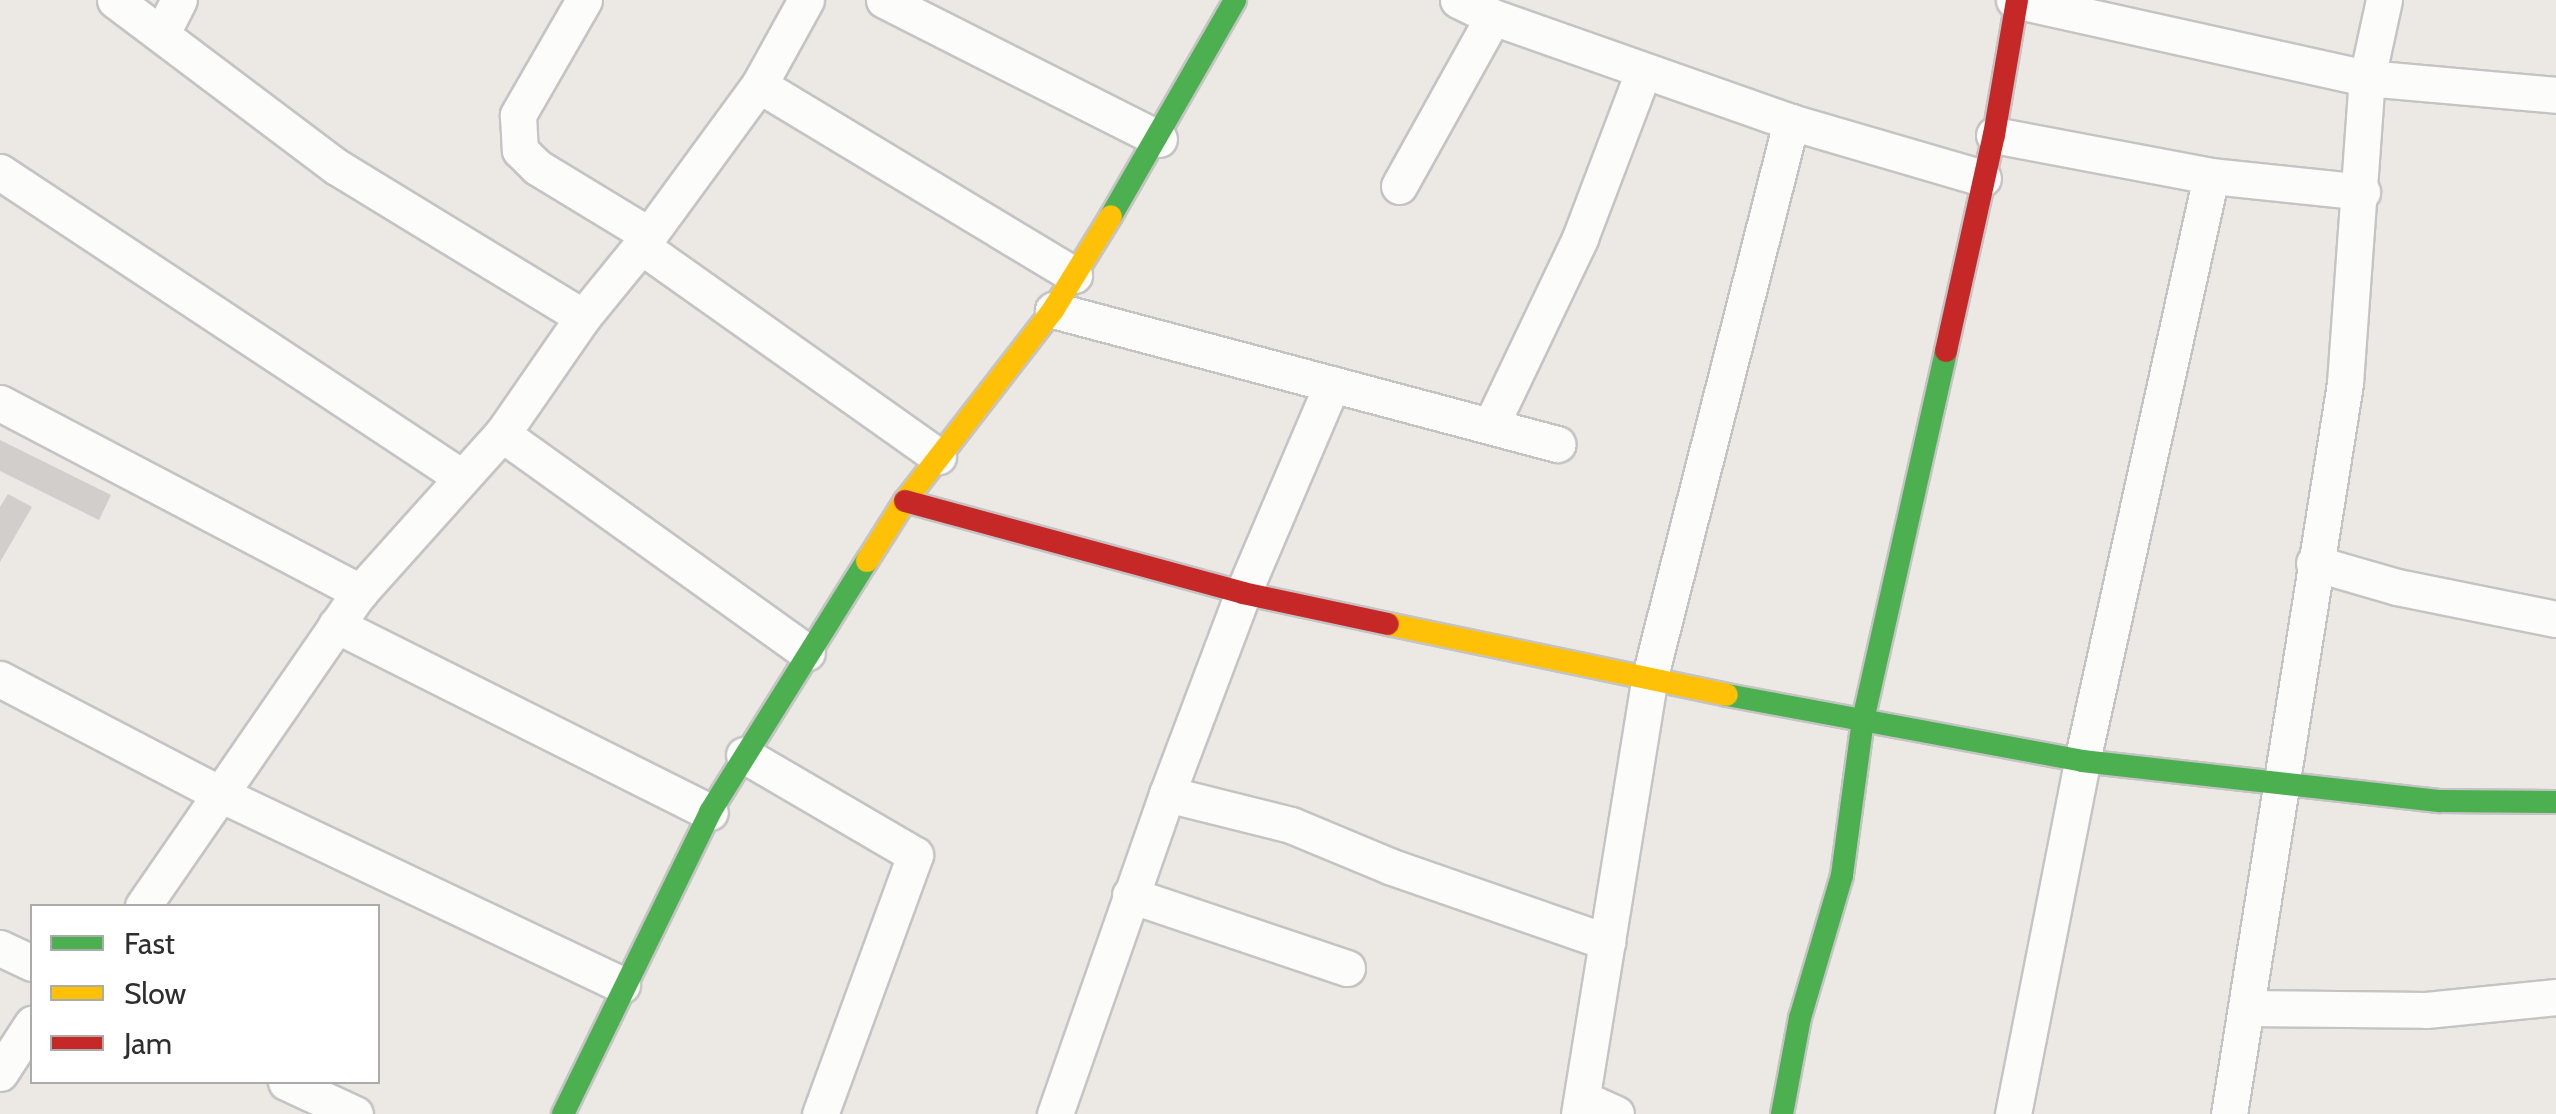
<!DOCTYPE html>
<style>
body{margin:0}
#map{position:relative;width:2556px;height:1114px;overflow:hidden;background:#ece8e4;font-family:Cabin,sans-serif}
div>[style]{position:absolute}
[style*='--x']{left:calc(var(--x)*1px);top:calc(var(--y)*1px);width:calc(var(--w)*1px);rotate:calc(var(--a)*1deg)}
.building>*{inset:0;background:#d1cecb}
.roads{filter:drop-shadow(2px 0 #c5c4c5) drop-shadow(-2px 0 #c5c4c5) drop-shadow(0 2px #c5c4c5) drop-shadow(0 -2px #c5c4c5)}
.street>*{height:35px;margin:-17.5px;padding:0 17.5px;transform-origin:17.5px;border-radius:17.5px;background:#fcfcfb}
.fast>*{height:22px;margin:-11px;padding:0 11px;transform-origin:11px;border-radius:11px;background:#4caf50}
.slow>*{height:22px;margin:-11px;padding:0 11px;transform-origin:11px;border-radius:11px;background:#ffc107}
.jam>*{height:22px;margin:-11px;padding:0 11px;transform-origin:11px;border-radius:11px;background:#c62828}
span{translate:-50% -50%;white-space:nowrap;text-align:center;line-height:1.15;-webkit-text-stroke:8px #fff;paint-order:stroke}
.legend{position:absolute;left:30px;top:904px;width:350px;height:180px;box-sizing:border-box;background:#fff;border:2px solid #ababab;margin:0;padding:12px 18px;list-style:none;font-size:30px;color:#2e2e2e}
.legend li{display:flex;align-items:center;gap:20px;height:50px}
.legend b{width:50px;border:2px solid #ababab}
</style>
<div id="map">
<div class="building">
<i style="clip-path:polygon(0 440px,111px 495px,99px 520px,0 471px)"></i>
<i style="clip-path:polygon(8px 494px,32px 507px,0 562px,0 507px)"></i>
</div>
<div class="roads">
<div class="street">
<i style="--x:115;--y:0;--w:278;--a:37"></i>
<i style="--x:337;--y:167;--w:288;--a:31.4"></i>
<i style="--x:584;--y:0;--w:133;--a:119.9"></i>
<i style="--x:518;--y:115;--w:35;--a:87"></i>
<i style="--x:520;--y:150;--w:24;--a:45"></i>
<i style="--x:537;--y:167;--w:131;--a:31.3"></i>
<i style="--x:884;--y:0;--w:308;--a:26.8"></i>
<i style="--x:1458;--y:0;--w:39;--a:26"></i>
<i style="--x:1493;--y:17;--w:316;--a:19.4"></i>
<i style="--x:1791;--y:122;--w:200;--a:16.3"></i>
<i style="--x:2014;--y:0;--w:362;--a:12.5"></i>
<i style="--x:2367;--y:78;--w:190;--a:5.1"></i>
<i style="--x:162;--y:33;--w:37;--a:-63"></i>
<i style="--x:759;--y:85;--w:368;--a:31.1"></i>
<i style="--x:1994;--y:135;--w:221;--a:10.7"></i>
<i style="--x:2211;--y:176;--w:152;--a:6"></i>
<i style="--x:0;--y:172;--w:551;--a:33.46"></i>
<i style="--x:1399;--y:186;--w:193;--a:-60.9"></i>
<i style="--x:641;--y:246;--w:364;--a:35.3"></i>
<i style="--x:1053;--y:310;--w:522;--a:14.89"></i>
<i style="--x:0;--y:403;--w:407;--a:27.7"></i>
<i style="--x:1491;--y:425;--w:207;--a:-64.5"></i>
<i style="--x:1580;--y:238;--w:178;--a:-69.2"></i>
<i style="--x:502;--y:434;--w:375;--a:35.6"></i>
<i style="--x:2314;--y:563;--w:86;--a:16.1"></i>
<i style="--x:2397;--y:587;--w:162;--a:11.4"></i>
<i style="--x:336;--y:625;--w:418;--a:26.6"></i>
<i style="--x:0;--y:679;--w:248;--a:27.6"></i>
<i style="--x:220;--y:794;--w:445;--a:25.4"></i>
<i style="--x:744;--y:755;--w:198;--a:30.3"></i>
<i style="--x:915;--y:855;--w:276;--a:110.1"></i>
<i style="--x:1167;--y:794;--w:128;--a:14"></i>
<i style="--x:1291;--y:825;--w:109;--a:22.6"></i>
<i style="--x:1392;--y:867;--w:228;--a:19.2"></i>
<i style="--x:1130;--y:895;--w:229;--a:18.6"></i>
<i style="--x:143;--y:906;--w:382;--a:-55.4"></i>
<i style="--x:360;--y:592;--w:212;--a:-48.1"></i>
<i style="--x:502;--y:434;--w:142;--a:-55.3"></i>
<i style="--x:583;--y:317;--w:92;--a:-50.8"></i>
<i style="--x:641;--y:246;--w:200;--a:-53.8"></i>
<i style="--x:759;--y:85;--w:97;--a:-61.1"></i>
<i style="--x:0;--y:948;--w:35;--a:25"></i>
<i style="--x:2247;--y:1008;--w:179;--a:0.6"></i>
<i style="--x:2426;--y:1010;--w:131;--a:-5.7"></i>
<i style="--x:0;--y:1073;--w:59;--a:-56.9"></i>
<i style="--x:286;--y:1082;--w:76;--a:24.9"></i>
<i style="--x:1583;--y:1099;--w:36;--a:24"></i>
<i style="--x:1055;--y:1114;--w:339;--a:-70.7"></i>
<i style="--x:1167;--y:794;--w:215;--a:-69.3"></i>
<i style="--x:1243;--y:593;--w:227;--a:-66.9"></i>
<i style="--x:1579;--y:1114;--w:440;--a:-80.8"></i>
<i style="--x:1649;--y:680;--w:576;--a:-75.72"></i>
<i style="--x:2013;--y:1114;--w:360;--a:-78.9"></i>
<i style="--x:2082;--y:761;--w:599;--a:-77.56"></i>
<i style="--x:2229;--y:1114;--w:740;--a:-80.98"></i>
<i style="--x:2345;--y:383;--w:306;--a:-85.9"></i>
<i style="--x:2367;--y:78;--w:80;--a:-77.7"></i>
</div>
<div class="fast">
<i style="--x:1111;--y:216;--w:249;--a:-60.1"></i>
<i style="--x:1727;--y:695;--w:361;--a:10.5"></i>
<i style="--x:2082;--y:761;--w:361;--a:6.4"></i>
<i style="--x:2441;--y:801;--w:115;--a:0.5"></i>
<i style="--x:563;--y:1114;--w:336;--a:-64"></i>
<i style="--x:710;--y:812;--w:296;--a:-58"></i>
<i style="--x:1782;--y:1114;--w:98;--a:-79.4"></i>
<i style="--x:1800;--y:1018;--w:149;--a:-73.6"></i>
<i style="--x:1842;--y:875;--w:156;--a:-82.3"></i>
<i style="--x:1863;--y:720;--w:378;--a:-77.3"></i>
</div>
<div class="slow">
<i style="--x:867;--y:561;--w:71;--a:-57.7"></i>
<i style="--x:905;--y:501;--w:242;--a:-52.2"></i>
<i style="--x:1053;--y:310;--w:110;--a:-58.3"></i>
<i style="--x:1388;--y:624;--w:346;--a:11.8"></i>
</div>
<div class="jam">
<i style="--x:1946;--y:351;--w:221;--a:-77.5"></i>
<i style="--x:1994;--y:135;--w:137;--a:-80.3"></i>
<i style="--x:905;--y:501;--w:350;--a:15.2"></i>
<i style="--x:1243;--y:593;--w:148;--a:12.1"></i>
</div>
</div>
<ul class="legend">
<li><b style="height:12px;background:#4caf50"></b>Fast</li>
<li><b style="height:12px;background:#ffc107"></b>Slow</li>
<li><b style="height:12px;background:#c62828"></b>Jam</li>
</ul>
</div>
